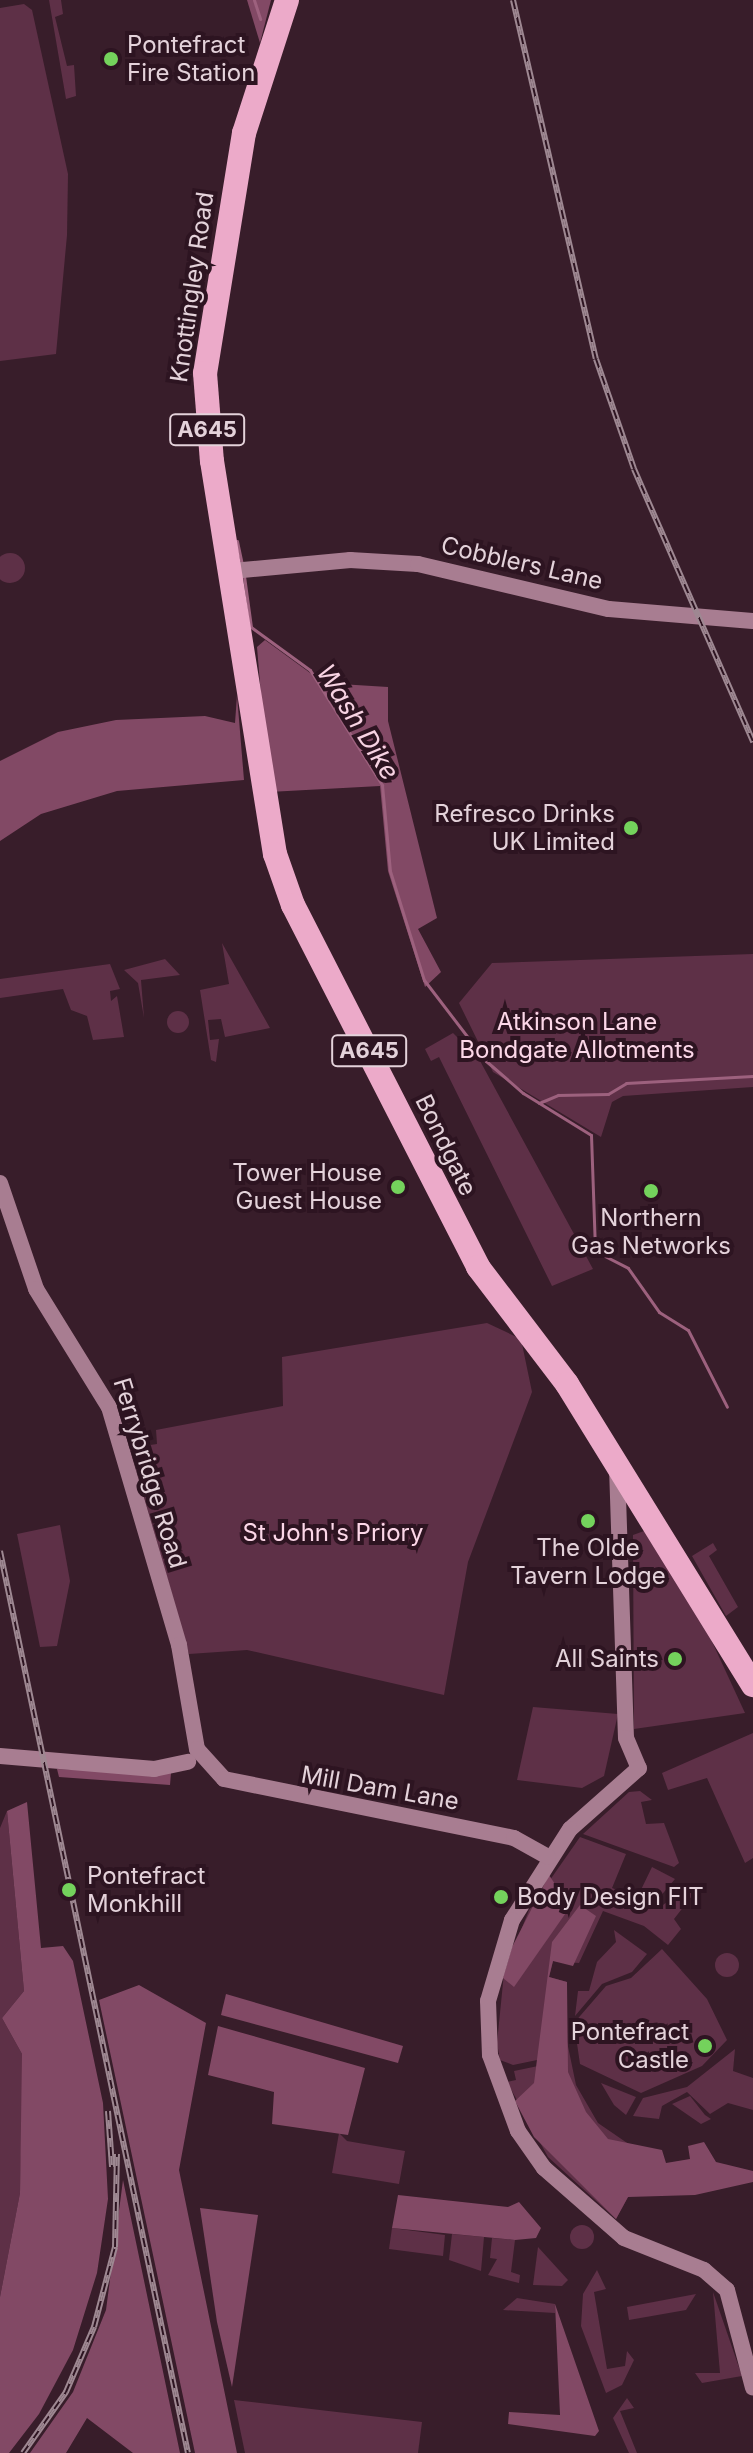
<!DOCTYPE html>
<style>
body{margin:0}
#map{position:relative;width:753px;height:2453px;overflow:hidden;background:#381d2a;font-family:Inter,sans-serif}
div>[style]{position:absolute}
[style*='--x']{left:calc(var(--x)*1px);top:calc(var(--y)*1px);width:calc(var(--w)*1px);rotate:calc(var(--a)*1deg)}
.green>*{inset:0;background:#5e3047}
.round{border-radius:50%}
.forest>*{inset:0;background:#824965}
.stream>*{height:3px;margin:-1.5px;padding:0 1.5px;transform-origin:1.5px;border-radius:1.5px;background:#9d617e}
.secondary>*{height:16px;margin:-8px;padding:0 8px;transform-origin:8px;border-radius:8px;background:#a87d91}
.highway>*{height:24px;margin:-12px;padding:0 12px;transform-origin:12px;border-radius:12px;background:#ecaac9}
.rail>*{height:6px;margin-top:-3px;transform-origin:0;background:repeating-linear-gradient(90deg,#2d1421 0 9px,#9e8892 0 18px);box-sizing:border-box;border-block:2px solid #9e8892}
.dots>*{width:22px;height:22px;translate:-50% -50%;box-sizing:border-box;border:4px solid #2d1421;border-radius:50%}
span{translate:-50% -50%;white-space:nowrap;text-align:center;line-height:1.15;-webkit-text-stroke:8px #2d1421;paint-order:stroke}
.shield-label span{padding:2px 6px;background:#2d1421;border:2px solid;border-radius:6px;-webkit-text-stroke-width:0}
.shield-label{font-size:22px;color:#e4d2da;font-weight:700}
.poi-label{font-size:24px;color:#e4d2da}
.left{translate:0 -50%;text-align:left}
.right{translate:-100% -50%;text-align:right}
.street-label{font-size:24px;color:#e4d2da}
.park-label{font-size:24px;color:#fcd7e8}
.water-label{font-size:26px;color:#f8d3e3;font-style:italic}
</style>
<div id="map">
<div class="green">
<i style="clip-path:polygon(49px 0,61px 0,63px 14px,55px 17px,67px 66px,74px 65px,76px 96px,66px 99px)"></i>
<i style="clip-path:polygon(24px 4px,32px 10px,68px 174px,67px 235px,56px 354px,0 361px,0 8px)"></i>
<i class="round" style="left:-5px;top:553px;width:30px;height:30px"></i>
<i style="clip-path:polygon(222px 943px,270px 1028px,225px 1037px,221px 1019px,208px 1020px,210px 1040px,219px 1039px,216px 1062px,211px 1060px,200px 990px,229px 984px)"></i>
<i style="clip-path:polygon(753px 954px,753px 1087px,623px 1096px,612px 1102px,601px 1137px,493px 1072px,459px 1003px,492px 963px)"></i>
<i style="clip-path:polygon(165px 959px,180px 975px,141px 980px,144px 1018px,138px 983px,124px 970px)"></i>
<i style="clip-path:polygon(110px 964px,120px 989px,110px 991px,111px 1001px,117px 996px,124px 1037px,93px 1040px,87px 1016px,71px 1010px,63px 989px,0 998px,0 979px)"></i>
<i class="round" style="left:167px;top:1011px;width:22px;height:22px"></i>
<i style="clip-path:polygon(453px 1033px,479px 1059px,593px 1269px,552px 1286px,439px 1057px,431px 1061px,425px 1049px)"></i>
<i style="clip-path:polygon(487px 1323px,521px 1339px,532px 1392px,468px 1562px,444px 1695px,247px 1650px,189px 1654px,130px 1448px,157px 1444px,156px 1430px,283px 1406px,282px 1357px)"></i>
<i style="clip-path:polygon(60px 1525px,70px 1581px,57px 1646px,40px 1647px,17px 1534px)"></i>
<i style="clip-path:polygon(644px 1531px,702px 1620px,745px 1713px,634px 1729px,633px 1535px)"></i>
<i style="clip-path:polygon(713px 1543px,717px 1550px,709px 1556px,738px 1607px,726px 1616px,692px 1556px)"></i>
<i style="clip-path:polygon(533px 1707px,618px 1714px,604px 1776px,582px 1788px,517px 1780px)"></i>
<i style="clip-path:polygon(753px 1733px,753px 1858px,745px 1863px,707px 1778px,668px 1790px,662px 1773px)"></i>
<i style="clip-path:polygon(640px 1791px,652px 1800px,641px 1802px,646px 1824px,664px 1823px,679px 1863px,674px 1867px,583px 1834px,629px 1792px)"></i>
<i style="clip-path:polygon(7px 1811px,24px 1991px,2px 2018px,22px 2054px,22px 2114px,20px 2193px,0 2297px,0 1828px)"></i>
<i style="clip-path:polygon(580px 1837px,626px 1854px,612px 1888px,637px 1898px,652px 1867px,675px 1879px,659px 1898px,663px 1905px,686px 1887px,695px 1892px,674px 1919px,681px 1929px,668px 1945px,644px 1926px,603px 1911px,579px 1963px,553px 1961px,549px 1977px,567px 1982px,564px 2027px,576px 2085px,598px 2123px,633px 2147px,628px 2197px,616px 2219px,548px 2157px,507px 2082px,516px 2080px,514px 2071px,567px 2060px,566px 2054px,513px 2065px,500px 2060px,497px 2043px,504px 1973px,529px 1910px)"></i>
<i style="clip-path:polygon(614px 1930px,647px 1954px,632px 1972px,602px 1984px,575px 2016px,578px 1991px,589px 1991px,597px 1962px,616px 1942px)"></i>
<i style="clip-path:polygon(662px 1949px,707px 1999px,727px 2040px,702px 2066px,641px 2093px,580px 2064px,574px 2023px,606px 1986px,631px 1978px)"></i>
<i class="round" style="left:715px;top:1953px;width:24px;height:24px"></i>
<i style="clip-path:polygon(735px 2049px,733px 2071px,753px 2078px,753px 2110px,728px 2103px,710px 2114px,687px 2092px,662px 2106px,659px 2119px,633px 2116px,643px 2098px,687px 2087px)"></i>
<i style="clip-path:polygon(601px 2083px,636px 2097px,626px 2115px,614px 2105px)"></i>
<i style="clip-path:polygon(690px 2096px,705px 2115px,711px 2119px,701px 2124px,672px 2104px)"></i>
<i style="clip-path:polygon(339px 2133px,347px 2141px,405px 2151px,399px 2184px,332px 2173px)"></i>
<i class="round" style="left:570px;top:2225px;width:24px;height:24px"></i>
<i style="clip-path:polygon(392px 2228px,445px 2235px,443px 2256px,389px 2249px)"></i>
<i style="clip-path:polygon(452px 2234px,484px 2237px,481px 2271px,449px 2260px)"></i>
<i style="clip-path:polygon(492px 2238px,515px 2240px,511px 2272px,520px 2275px,519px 2283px,488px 2275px,497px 2259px,490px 2258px)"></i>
<i style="clip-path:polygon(538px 2247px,568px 2280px,562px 2286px,533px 2285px)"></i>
<i style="clip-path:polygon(597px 2270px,606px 2289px,594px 2292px,607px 2369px,625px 2366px,627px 2351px,634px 2360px,622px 2385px,606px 2393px,581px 2326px,583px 2294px)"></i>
<i style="clip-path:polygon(713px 2292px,742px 2376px,702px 2383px,695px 2373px,720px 2373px)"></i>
<i style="clip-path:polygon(696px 2294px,686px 2310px,629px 2320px,627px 2307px)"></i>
<i style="clip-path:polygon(517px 2298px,555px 2304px,555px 2313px,503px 2310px)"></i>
<i style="clip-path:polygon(627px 2398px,634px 2408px,620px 2411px,637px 2453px,629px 2453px,613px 2418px)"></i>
<i style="clip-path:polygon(234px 2400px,422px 2422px,418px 2453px,245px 2453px)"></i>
</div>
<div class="forest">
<i style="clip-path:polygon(247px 0,271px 0,260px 43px)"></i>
<i style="clip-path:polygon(265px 640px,324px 683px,388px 687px,388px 721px,437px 918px,418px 929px,441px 972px,425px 987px,388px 871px,380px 786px,269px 792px,257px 647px)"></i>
<i style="clip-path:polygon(237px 695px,244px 780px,117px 791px,41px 814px,0 841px,0 761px,58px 732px,116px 720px,205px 716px,235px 723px)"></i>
<i style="clip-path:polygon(57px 1769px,171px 1773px,170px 1785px,59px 1777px)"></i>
<i style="clip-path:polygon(27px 1802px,41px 1948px,63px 1946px,73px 1961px,103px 2103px,108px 2199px,97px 2273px,73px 2350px,39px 2414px,9px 2453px,0 2453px,0 2297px,20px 2193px,22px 2054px,2px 2018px,24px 1991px,7px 1811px)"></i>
<i style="clip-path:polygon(549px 1875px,570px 1907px,514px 1987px,503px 1978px,512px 1947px)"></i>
<i style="clip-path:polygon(580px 1905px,596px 1916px,573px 1966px,553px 1961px,549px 1977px,567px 1982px,568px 2072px,586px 2112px,608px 2139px,662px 2150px,666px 2163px,690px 2159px,688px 2146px,704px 2142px,716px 2162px,753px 2171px,753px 2182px,695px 2195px,628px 2197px,616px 2219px,534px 2137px,515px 2101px,534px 2083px,552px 1942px)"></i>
<i style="clip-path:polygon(139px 1985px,206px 2023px,179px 2170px,237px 2453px,195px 2453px,99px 2000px)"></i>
<i style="clip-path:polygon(226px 1994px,403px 2046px,398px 2063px,221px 2015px)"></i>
<i style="clip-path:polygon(218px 2026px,365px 2068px,348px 2135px,272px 2124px,274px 2092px,208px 2075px)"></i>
<i style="clip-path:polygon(123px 2180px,180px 2453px,133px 2453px,87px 2418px,66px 2453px,30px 2453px,73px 2392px,106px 2310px)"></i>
<i style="clip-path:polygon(398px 2195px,508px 2207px,519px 2202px,541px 2228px,536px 2238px,515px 2240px,392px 2228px)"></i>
<i style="clip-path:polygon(200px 2208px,258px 2215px,232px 2387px,217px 2322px)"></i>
<i style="clip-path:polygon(555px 2304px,599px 2431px,595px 2436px,508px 2424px,509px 2412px,560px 2415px)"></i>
</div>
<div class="stream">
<i style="--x:254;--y:0;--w:20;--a:72"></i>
<i style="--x:237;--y:541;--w:25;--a:78"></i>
<i style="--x:244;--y:576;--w:51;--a:82.2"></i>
<i style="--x:251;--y:627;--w:73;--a:36.1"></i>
<i style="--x:310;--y:670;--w:136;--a:57.9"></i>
<i style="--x:382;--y:785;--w:86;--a:84.7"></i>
<i style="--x:390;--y:871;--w:114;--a:72.7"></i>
<i style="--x:424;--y:980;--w:102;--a:52.6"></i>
<i style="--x:486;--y:1061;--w:49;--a:40.9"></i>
<i style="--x:523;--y:1093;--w:80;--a:31.7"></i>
<i style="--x:591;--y:1135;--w:116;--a:88"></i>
<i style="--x:595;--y:1251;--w:37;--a:27"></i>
<i style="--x:628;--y:1268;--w:54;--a:54.8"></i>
<i style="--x:659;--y:1312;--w:34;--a:32"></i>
<i style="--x:688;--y:1330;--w:86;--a:63.1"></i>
<i style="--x:539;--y:1103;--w:21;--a:-23"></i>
<i style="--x:558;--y:1095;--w:50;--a:-1.1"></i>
<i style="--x:608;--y:1094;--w:21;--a:-31"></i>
<i style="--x:626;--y:1083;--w:127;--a:-3.2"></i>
</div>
<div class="secondary">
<i style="--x:232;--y:571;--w:119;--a:-5.3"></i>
<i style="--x:350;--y:560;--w:68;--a:3.4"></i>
<i style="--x:418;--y:564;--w:196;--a:13.3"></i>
<i style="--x:609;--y:609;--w:144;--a:4.8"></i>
<i style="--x:0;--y:1183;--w:112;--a:71.2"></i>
<i style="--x:36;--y:1289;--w:139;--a:58.3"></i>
<i style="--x:109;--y:1407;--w:248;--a:73.6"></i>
<i style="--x:179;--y:1645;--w:106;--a:80.2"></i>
<i style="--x:617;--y:1467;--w:271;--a:88.1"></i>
<i style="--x:626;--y:1738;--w:33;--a:67"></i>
<i style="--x:639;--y:1768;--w:92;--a:138.5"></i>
<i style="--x:570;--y:1829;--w:108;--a:122.5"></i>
<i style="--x:512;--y:1920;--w:84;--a:106.5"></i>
<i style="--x:488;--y:2001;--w:54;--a:87.9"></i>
<i style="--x:490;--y:2055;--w:81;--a:69.8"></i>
<i style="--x:518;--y:2131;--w:45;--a:54.9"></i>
<i style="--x:544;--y:2168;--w:106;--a:41.2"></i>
<i style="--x:624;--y:2238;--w:86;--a:21.8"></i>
<i style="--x:704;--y:2270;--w:30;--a:41"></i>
<i style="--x:727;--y:2290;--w:101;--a:75.1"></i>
<i style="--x:197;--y:1749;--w:40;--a:48"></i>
<i style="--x:224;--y:1779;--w:296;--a:11.5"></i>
<i style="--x:514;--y:1838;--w:39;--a:29"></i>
<i style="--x:0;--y:1756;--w:155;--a:4.8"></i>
<i style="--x:154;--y:1769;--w:35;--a:-12"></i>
</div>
<div class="highway">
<i style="--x:287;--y:0;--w:140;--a:107.9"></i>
<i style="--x:244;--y:133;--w:243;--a:99.2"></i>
<i style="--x:205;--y:373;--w:88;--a:85.5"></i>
<i style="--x:212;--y:461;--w:398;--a:80.9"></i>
<i style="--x:275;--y:854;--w:54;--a:70.6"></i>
<i style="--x:293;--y:905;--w:407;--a:62.9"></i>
<i style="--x:478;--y:1267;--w:147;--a:52.7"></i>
<i style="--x:567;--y:1384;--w:354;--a:58.3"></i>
</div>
<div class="rail">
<i style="--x:513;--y:0;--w:368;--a:77"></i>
<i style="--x:596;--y:359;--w:116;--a:70.9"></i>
<i style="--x:634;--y:469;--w:298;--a:66.4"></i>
<i style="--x:0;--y:1551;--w:921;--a:78.23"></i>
<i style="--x:108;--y:2111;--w:56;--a:85.9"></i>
<i style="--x:23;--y:2453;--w:75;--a:-54.8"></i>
<i style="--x:66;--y:2392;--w:71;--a:-66.7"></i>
<i style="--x:94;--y:2327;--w:83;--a:-75.3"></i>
<i style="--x:115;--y:2247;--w:93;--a:-88.8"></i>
</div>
<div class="dots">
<i style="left:111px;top:59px;background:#74d25c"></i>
<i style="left:631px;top:828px;background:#74d25c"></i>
<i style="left:398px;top:1187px;background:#74d25c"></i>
<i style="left:651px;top:1191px;background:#74d25c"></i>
<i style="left:588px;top:1521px;background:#74d25c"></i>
<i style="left:675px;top:1659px;background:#74d25c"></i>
<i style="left:69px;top:1890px;background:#74d25c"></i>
<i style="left:501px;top:1897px;background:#74d25c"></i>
<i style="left:705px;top:2046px;background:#74d25c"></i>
</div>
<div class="shield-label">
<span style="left:207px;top:430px">A645</span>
<span style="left:369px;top:1051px">A645</span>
</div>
<div class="poi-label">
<span class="left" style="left:127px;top:59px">Pontefract<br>Fire Station</span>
<span class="right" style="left:615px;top:828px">Refresco Drinks<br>UK Limited</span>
<span class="right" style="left:382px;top:1187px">Tower House<br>Guest House</span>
<span style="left:651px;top:1232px">Northern<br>Gas Networks</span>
<span style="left:588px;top:1562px">The Olde<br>Tavern Lodge</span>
<span class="right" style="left:659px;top:1659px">All Saints</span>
<span class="left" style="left:87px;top:1890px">Pontefract<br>Monkhill</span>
<span class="left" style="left:517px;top:1897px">Body Design FIT</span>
<span class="right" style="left:689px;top:2046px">Pontefract<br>Castle</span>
</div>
<div class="street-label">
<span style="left:192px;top:287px;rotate:-82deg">Knottingley Road</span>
<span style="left:522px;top:563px;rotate:13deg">Cobblers Lane</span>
<span style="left:446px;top:1145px;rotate:64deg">Bondgate</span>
<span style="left:150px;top:1473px;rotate:73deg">Ferrybridge Road</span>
<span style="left:380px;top:1788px;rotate:10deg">Mill Dam Lane</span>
</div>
<div class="park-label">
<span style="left:577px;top:1036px">Atkinson Lane<br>Bondgate Allotments</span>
<span style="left:333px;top:1533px">St John's Priory</span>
</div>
<div class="water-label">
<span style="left:358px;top:722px;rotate:58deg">Wash Dike</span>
</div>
</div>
